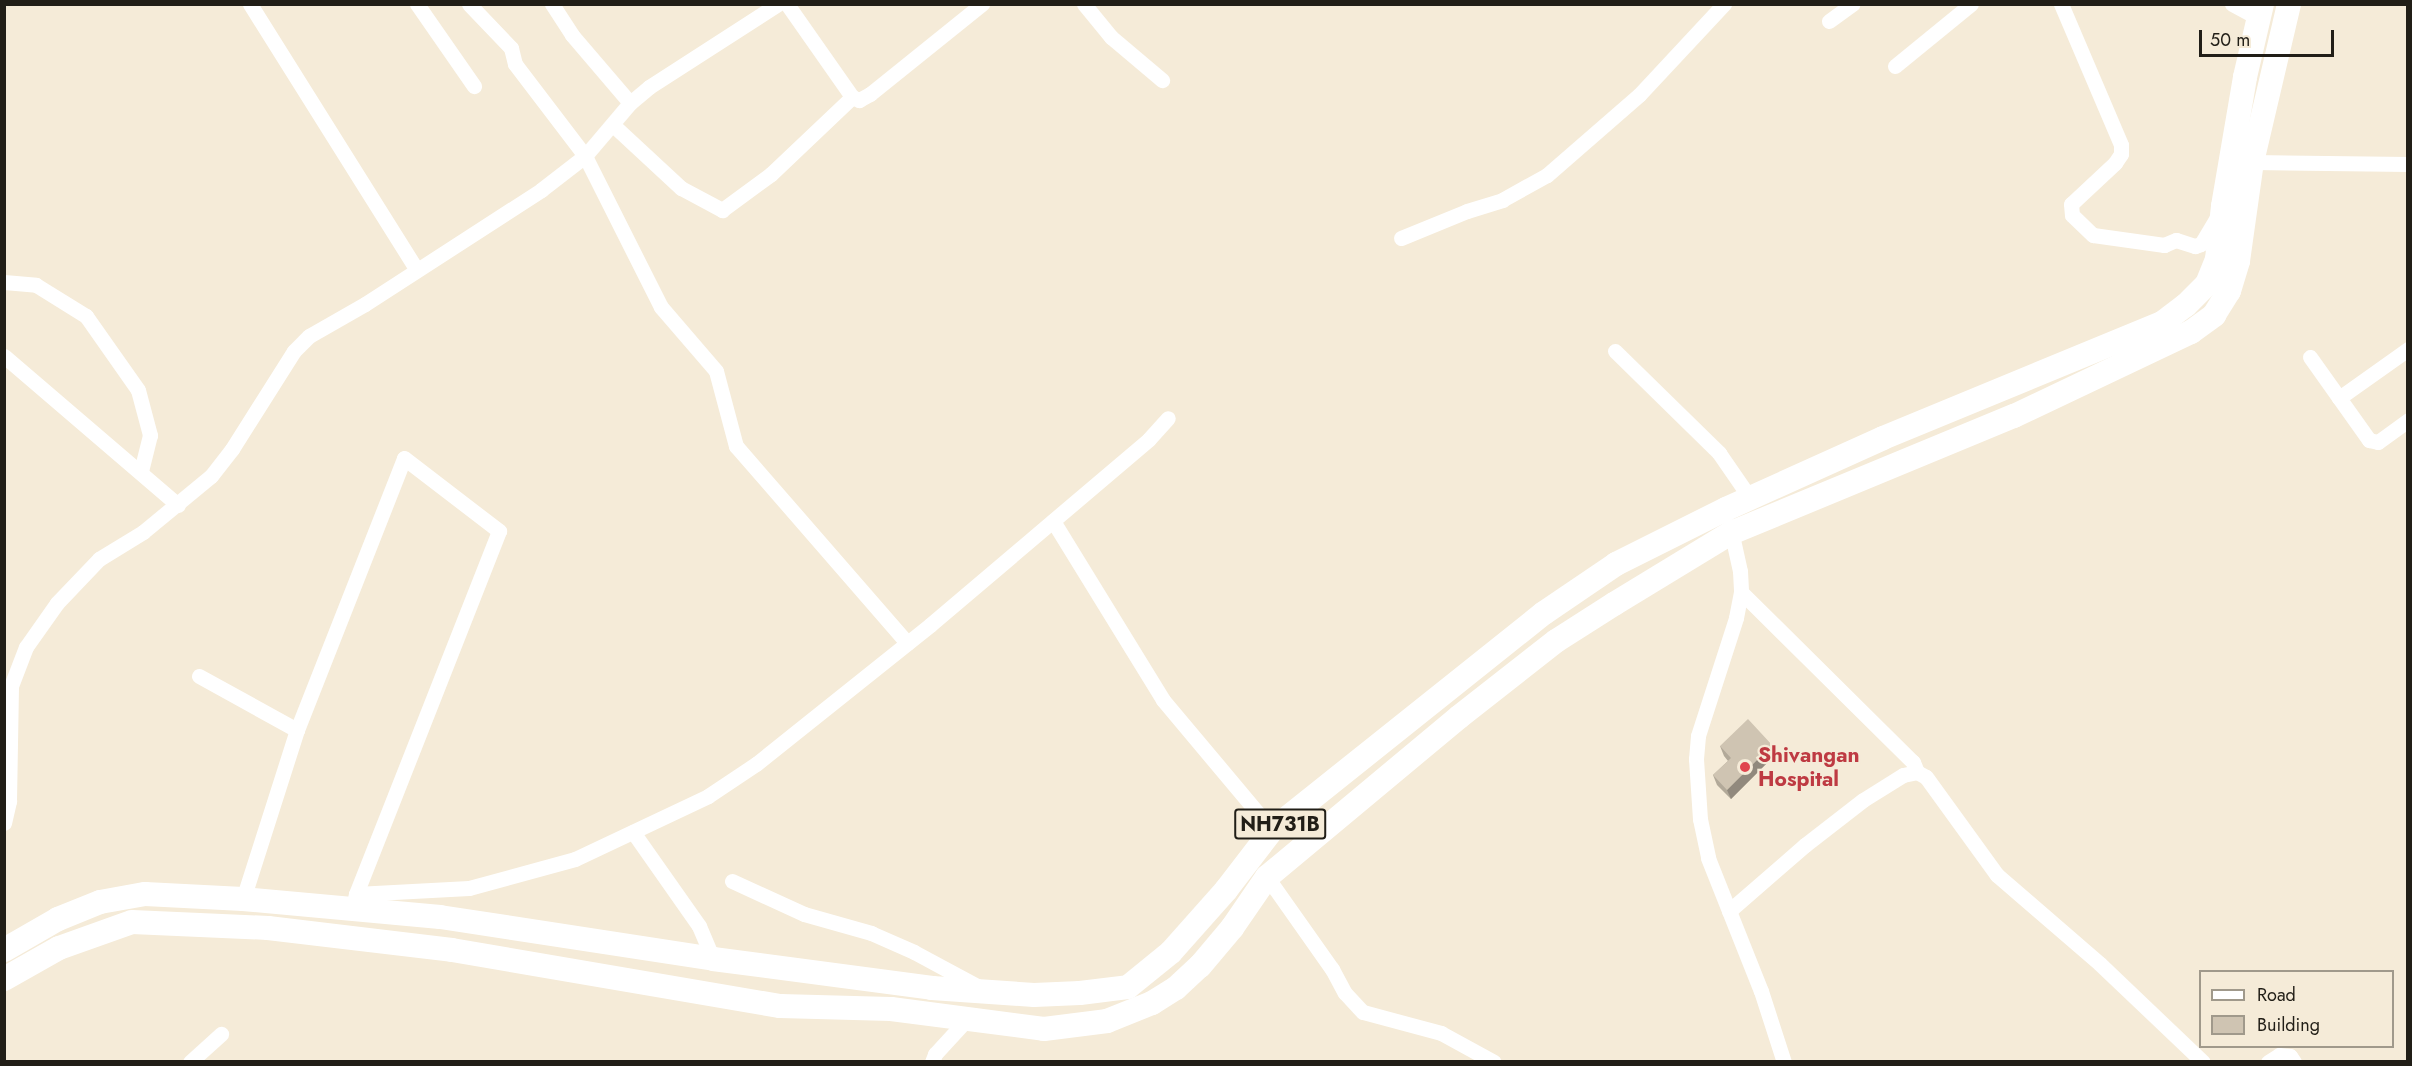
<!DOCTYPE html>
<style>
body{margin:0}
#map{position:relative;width:2412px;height:1066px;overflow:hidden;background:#f5ebd8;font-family:Jost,sans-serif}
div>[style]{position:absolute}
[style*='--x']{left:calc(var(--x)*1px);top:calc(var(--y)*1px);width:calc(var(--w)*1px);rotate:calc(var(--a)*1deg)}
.minor>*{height:15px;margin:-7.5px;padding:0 7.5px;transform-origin:7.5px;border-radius:7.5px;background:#fff}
.trunk>*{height:24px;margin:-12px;padding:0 12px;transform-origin:12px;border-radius:12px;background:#fff}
.wall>*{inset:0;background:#b2a999}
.shaded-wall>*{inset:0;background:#91897d}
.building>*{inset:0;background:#cfc4b2}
.dots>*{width:16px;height:16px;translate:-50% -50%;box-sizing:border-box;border:3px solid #f5ebd8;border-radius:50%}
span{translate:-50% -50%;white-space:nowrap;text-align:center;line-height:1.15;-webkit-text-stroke:4.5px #f5ebd8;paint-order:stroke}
.shield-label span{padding:2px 4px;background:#f5ebd8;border:2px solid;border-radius:4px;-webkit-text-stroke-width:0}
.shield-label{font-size:20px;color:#211e17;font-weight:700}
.health-label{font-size:21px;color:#be3a42;font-weight:700}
.left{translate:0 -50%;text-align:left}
.frame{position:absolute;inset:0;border:6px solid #211e17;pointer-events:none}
.legend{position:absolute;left:2199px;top:970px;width:195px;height:78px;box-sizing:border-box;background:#f5ebd8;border:2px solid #a0998b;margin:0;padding:8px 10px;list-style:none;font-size:18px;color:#211e17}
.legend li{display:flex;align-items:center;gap:12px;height:30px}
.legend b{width:30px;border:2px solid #a0998b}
.scale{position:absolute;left:2199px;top:30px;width:135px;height:27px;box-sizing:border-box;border:3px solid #211e17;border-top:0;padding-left:8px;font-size:18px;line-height:21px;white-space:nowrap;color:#211e17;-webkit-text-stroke:4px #f5ebd8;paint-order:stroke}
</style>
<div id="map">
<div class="minor">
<i style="--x:250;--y:4;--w:314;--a:57.9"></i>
<i style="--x:417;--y:4;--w:100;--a:55.2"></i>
<i style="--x:469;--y:4;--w:61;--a:46.3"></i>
<i style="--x:511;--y:48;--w:16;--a:76"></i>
<i style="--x:515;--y:64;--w:116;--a:52.7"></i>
<i style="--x:585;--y:156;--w:169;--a:63.3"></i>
<i style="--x:661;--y:307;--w:84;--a:49.3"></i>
<i style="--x:716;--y:371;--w:78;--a:75.1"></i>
<i style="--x:736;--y:446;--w:261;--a:49"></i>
<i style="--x:552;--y:4;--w:37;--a:57"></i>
<i style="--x:572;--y:35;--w:89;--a:49.5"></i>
<i style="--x:787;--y:4;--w:113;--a:55"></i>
<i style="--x:852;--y:97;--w:8;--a:23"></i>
<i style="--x:859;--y:100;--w:13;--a:-29"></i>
<i style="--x:870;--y:94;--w:144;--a:-38.8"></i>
<i style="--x:1084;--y:4;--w:43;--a:50.7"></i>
<i style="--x:1111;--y:37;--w:67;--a:40.1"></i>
<i style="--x:2061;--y:4;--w:153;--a:66.9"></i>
<i style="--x:2121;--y:145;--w:9;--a:90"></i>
<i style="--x:2121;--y:154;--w:11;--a:124"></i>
<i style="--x:2115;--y:163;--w:60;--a:137"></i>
<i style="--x:2071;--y:204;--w:11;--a:85"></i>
<i style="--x:2072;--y:215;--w:29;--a:44"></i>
<i style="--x:2093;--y:235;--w:72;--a:8"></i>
<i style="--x:2164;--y:245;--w:13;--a:-23"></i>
<i style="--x:2176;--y:240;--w:20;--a:18"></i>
<i style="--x:2195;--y:246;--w:6;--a:-18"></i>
<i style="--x:2201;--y:244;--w:29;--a:-59"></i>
<i style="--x:2232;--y:4;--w:30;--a:28"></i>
<i style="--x:1829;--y:21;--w:29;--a:-36"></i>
<i style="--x:1895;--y:66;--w:98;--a:-39.2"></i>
<i style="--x:613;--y:125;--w:93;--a:42.8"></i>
<i style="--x:681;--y:188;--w:47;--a:28.2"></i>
<i style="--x:722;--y:210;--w:61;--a:-36.3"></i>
<i style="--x:771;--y:174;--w:112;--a:-43.5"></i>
<i style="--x:2252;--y:162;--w:156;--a:0.7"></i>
<i style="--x:1401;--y:238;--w:71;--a:-22.2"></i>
<i style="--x:1467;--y:211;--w:37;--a:-17"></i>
<i style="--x:1502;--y:200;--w:51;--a:-29.1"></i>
<i style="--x:1547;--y:175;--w:122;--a:-41"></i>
<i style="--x:1639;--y:95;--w:125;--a:-47"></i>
<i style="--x:4;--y:282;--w:32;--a:5"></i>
<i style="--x:36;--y:285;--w:59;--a:31.8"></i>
<i style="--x:86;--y:316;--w:90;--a:54.9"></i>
<i style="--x:138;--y:390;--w:47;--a:75.1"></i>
<i style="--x:150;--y:435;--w:38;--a:104"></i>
<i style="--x:1615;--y:351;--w:146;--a:44.4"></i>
<i style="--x:1719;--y:453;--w:55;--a:55.4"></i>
<i style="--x:4;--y:356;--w:229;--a:40.6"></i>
<i style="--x:2310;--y:357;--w:102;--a:54.6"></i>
<i style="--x:2369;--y:440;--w:9;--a:13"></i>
<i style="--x:2378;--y:442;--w:37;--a:-36"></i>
<i style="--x:2339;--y:398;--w:85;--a:-35.4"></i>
<i style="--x:1053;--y:521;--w:210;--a:58.4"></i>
<i style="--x:1163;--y:700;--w:170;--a:50"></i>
<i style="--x:1730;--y:526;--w:46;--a:77.5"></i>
<i style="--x:1740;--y:571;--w:21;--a:87"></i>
<i style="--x:1741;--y:592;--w:26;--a:101"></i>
<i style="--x:1736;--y:618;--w:124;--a:107.9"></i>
<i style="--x:1698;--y:736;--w:23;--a:95"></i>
<i style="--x:1696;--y:759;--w:60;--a:86.2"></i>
<i style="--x:1700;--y:819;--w:40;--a:78"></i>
<i style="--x:1708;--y:858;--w:143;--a:68.3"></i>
<i style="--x:1761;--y:991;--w:75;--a:72.1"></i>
<i style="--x:1741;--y:592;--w:242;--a:44.7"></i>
<i style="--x:1913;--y:762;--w:11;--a:68"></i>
<i style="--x:1917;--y:772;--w:10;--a:29"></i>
<i style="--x:1926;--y:777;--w:121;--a:54.1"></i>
<i style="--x:1997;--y:875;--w:136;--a:40.8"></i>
<i style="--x:2100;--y:964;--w:142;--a:43.6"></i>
<i style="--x:199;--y:676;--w:112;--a:28.9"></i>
<i style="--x:4;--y:823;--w:23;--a:-77"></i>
<i style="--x:9;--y:801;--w:115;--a:-89"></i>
<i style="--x:11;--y:686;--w:42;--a:-69"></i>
<i style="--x:26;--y:647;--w:54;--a:-54.8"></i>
<i style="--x:57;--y:603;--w:61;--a:-46.3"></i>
<i style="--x:99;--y:559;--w:52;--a:-31.5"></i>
<i style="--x:143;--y:532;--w:88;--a:-39.5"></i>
<i style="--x:211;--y:476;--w:34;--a:-52"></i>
<i style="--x:232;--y:449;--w:116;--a:-57.7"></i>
<i style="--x:294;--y:351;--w:21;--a:-45"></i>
<i style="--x:309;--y:336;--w:64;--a:-29.7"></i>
<i style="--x:365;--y:304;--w:210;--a:-32.9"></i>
<i style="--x:541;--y:190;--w:56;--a:-37.7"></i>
<i style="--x:585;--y:156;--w:70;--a:-49.7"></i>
<i style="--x:630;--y:103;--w:25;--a:-40"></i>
<i style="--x:649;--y:87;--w:153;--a:-32.8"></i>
<i style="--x:633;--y:832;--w:115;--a:54.9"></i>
<i style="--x:699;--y:926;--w:36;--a:67"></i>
<i style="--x:1267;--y:877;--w:113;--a:54.8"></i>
<i style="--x:1332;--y:969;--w:27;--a:62"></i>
<i style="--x:1345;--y:993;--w:26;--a:47"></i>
<i style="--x:1363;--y:1012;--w:81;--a:15.1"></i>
<i style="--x:1441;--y:1033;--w:60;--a:28.7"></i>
<i style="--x:732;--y:881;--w:79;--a:24.6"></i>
<i style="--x:804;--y:914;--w:70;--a:15.8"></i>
<i style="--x:871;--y:933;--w:47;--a:23.8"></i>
<i style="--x:914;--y:952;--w:74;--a:28.3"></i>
<i style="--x:356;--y:894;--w:113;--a:-3"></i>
<i style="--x:469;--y:888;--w:110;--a:-15.3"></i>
<i style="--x:575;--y:859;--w:147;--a:-25.3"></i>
<i style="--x:708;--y:796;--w:58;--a:-33.7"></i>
<i style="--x:756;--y:764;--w:223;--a:-38.6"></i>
<i style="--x:930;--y:625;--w:287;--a:-40.3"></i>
<i style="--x:1149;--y:439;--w:28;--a:-48"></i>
<i style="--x:243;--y:899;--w:177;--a:-72.3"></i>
<i style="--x:297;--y:730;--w:292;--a:-68.5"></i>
<i style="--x:404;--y:458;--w:120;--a:37.5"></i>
<i style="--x:499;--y:531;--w:390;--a:111.5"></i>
<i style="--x:356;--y:894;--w:17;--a:103"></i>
<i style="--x:1729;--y:911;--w:101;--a:-41"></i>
<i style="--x:1805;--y:845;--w:73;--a:-37.8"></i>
<i style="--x:1863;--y:800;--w:47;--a:-32"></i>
<i style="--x:1903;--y:775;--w:14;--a:-12"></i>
<i style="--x:190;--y:1062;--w:42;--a:-42.1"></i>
<i style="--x:932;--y:1062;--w:9;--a:-69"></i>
<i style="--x:935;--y:1054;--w:50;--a:-47.4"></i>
<i style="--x:2268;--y:1062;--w:13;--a:-32"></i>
<i style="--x:2279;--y:1055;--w:11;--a:5"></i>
<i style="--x:2290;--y:1056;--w:7;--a:56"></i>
</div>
<div class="trunk">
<i style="--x:4;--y:950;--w:62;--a:-29.9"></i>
<i style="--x:58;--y:919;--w:45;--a:-22"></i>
<i style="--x:100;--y:902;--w:46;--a:-10.1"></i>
<i style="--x:145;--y:894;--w:98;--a:2.9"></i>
<i style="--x:243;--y:899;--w:198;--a:5.2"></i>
<i style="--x:440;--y:917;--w:276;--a:8.7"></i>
<i style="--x:713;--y:959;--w:221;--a:7.5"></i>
<i style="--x:932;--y:988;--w:102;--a:3.9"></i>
<i style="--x:1034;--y:995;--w:46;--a:-2.5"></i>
<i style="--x:1080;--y:993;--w:48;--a:-7.1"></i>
<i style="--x:1128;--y:987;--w:55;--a:-39.1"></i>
<i style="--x:1171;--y:952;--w:83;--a:-48.4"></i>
<i style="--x:1226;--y:890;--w:76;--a:-52.5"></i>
<i style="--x:1272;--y:830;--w:348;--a:-38.6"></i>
<i style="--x:1544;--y:613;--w:87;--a:-34.2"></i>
<i style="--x:1616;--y:564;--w:123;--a:-26.6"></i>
<i style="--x:1726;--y:509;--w:172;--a:-24.3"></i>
<i style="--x:1883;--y:438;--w:302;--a:-22.4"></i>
<i style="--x:2162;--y:323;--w:30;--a:-37"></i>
<i style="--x:2186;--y:305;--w:30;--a:-45"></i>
<i style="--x:2207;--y:284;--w:27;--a:-68"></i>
<i style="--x:2217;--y:259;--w:53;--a:-83.5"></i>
<i style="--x:2223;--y:206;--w:131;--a:-80.3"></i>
<i style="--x:2245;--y:77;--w:75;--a:-76.9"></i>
<i style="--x:4;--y:979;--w:63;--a:-29.4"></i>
<i style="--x:59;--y:948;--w:77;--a:-19.6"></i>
<i style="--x:132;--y:922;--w:136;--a:2.5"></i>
<i style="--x:268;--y:928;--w:185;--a:6.8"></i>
<i style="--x:452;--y:950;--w:333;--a:9.7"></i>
<i style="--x:780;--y:1006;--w:111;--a:1.5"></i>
<i style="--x:891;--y:1009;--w:154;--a:7.4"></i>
<i style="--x:1044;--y:1029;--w:64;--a:-7.2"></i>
<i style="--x:1107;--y:1021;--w:48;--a:-21.8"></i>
<i style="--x:1152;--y:1003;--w:28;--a:-32"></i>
<i style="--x:1176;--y:988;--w:33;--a:-43"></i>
<i style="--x:1200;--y:966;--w:50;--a:-49.9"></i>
<i style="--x:1232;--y:928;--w:62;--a:-55.5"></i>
<i style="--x:1267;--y:877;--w:250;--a:-39.8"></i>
<i style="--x:1459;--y:717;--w:123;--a:-38.1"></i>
<i style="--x:1556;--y:641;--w:69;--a:-32.5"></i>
<i style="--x:1614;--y:604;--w:137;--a:-31.3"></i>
<i style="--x:1731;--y:533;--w:306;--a:-22.5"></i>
<i style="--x:2014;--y:416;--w:196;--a:-25.4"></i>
<i style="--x:2191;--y:332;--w:29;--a:-36"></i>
<i style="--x:2214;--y:315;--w:28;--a:-58"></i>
<i style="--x:2229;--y:291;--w:31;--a:-73"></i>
<i style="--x:2238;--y:261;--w:100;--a:-82"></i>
<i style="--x:2252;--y:162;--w:162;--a:-76.8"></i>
</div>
<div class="wall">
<i style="clip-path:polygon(1720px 746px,1776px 754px,1731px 799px,1717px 785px,1713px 775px,1728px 761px,1724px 756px)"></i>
</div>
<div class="shaded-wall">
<i style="clip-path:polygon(1772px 745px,1776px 754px,1731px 799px,1727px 790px)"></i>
</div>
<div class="building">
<i style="clip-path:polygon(1748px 719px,1772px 745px,1727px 790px,1713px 775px,1731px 758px,1720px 746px)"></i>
</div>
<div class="dots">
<i style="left:1745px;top:767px;background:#e0444e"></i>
</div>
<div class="shield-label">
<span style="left:1280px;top:824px">NH731B</span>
</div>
<div class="health-label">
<span class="left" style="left:1758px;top:767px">Shivangan<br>Hospital</span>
</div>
<div class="frame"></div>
<ul class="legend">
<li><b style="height:8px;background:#fff"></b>Road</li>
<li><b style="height:16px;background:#cfc4b2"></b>Building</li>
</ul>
<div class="scale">50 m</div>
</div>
